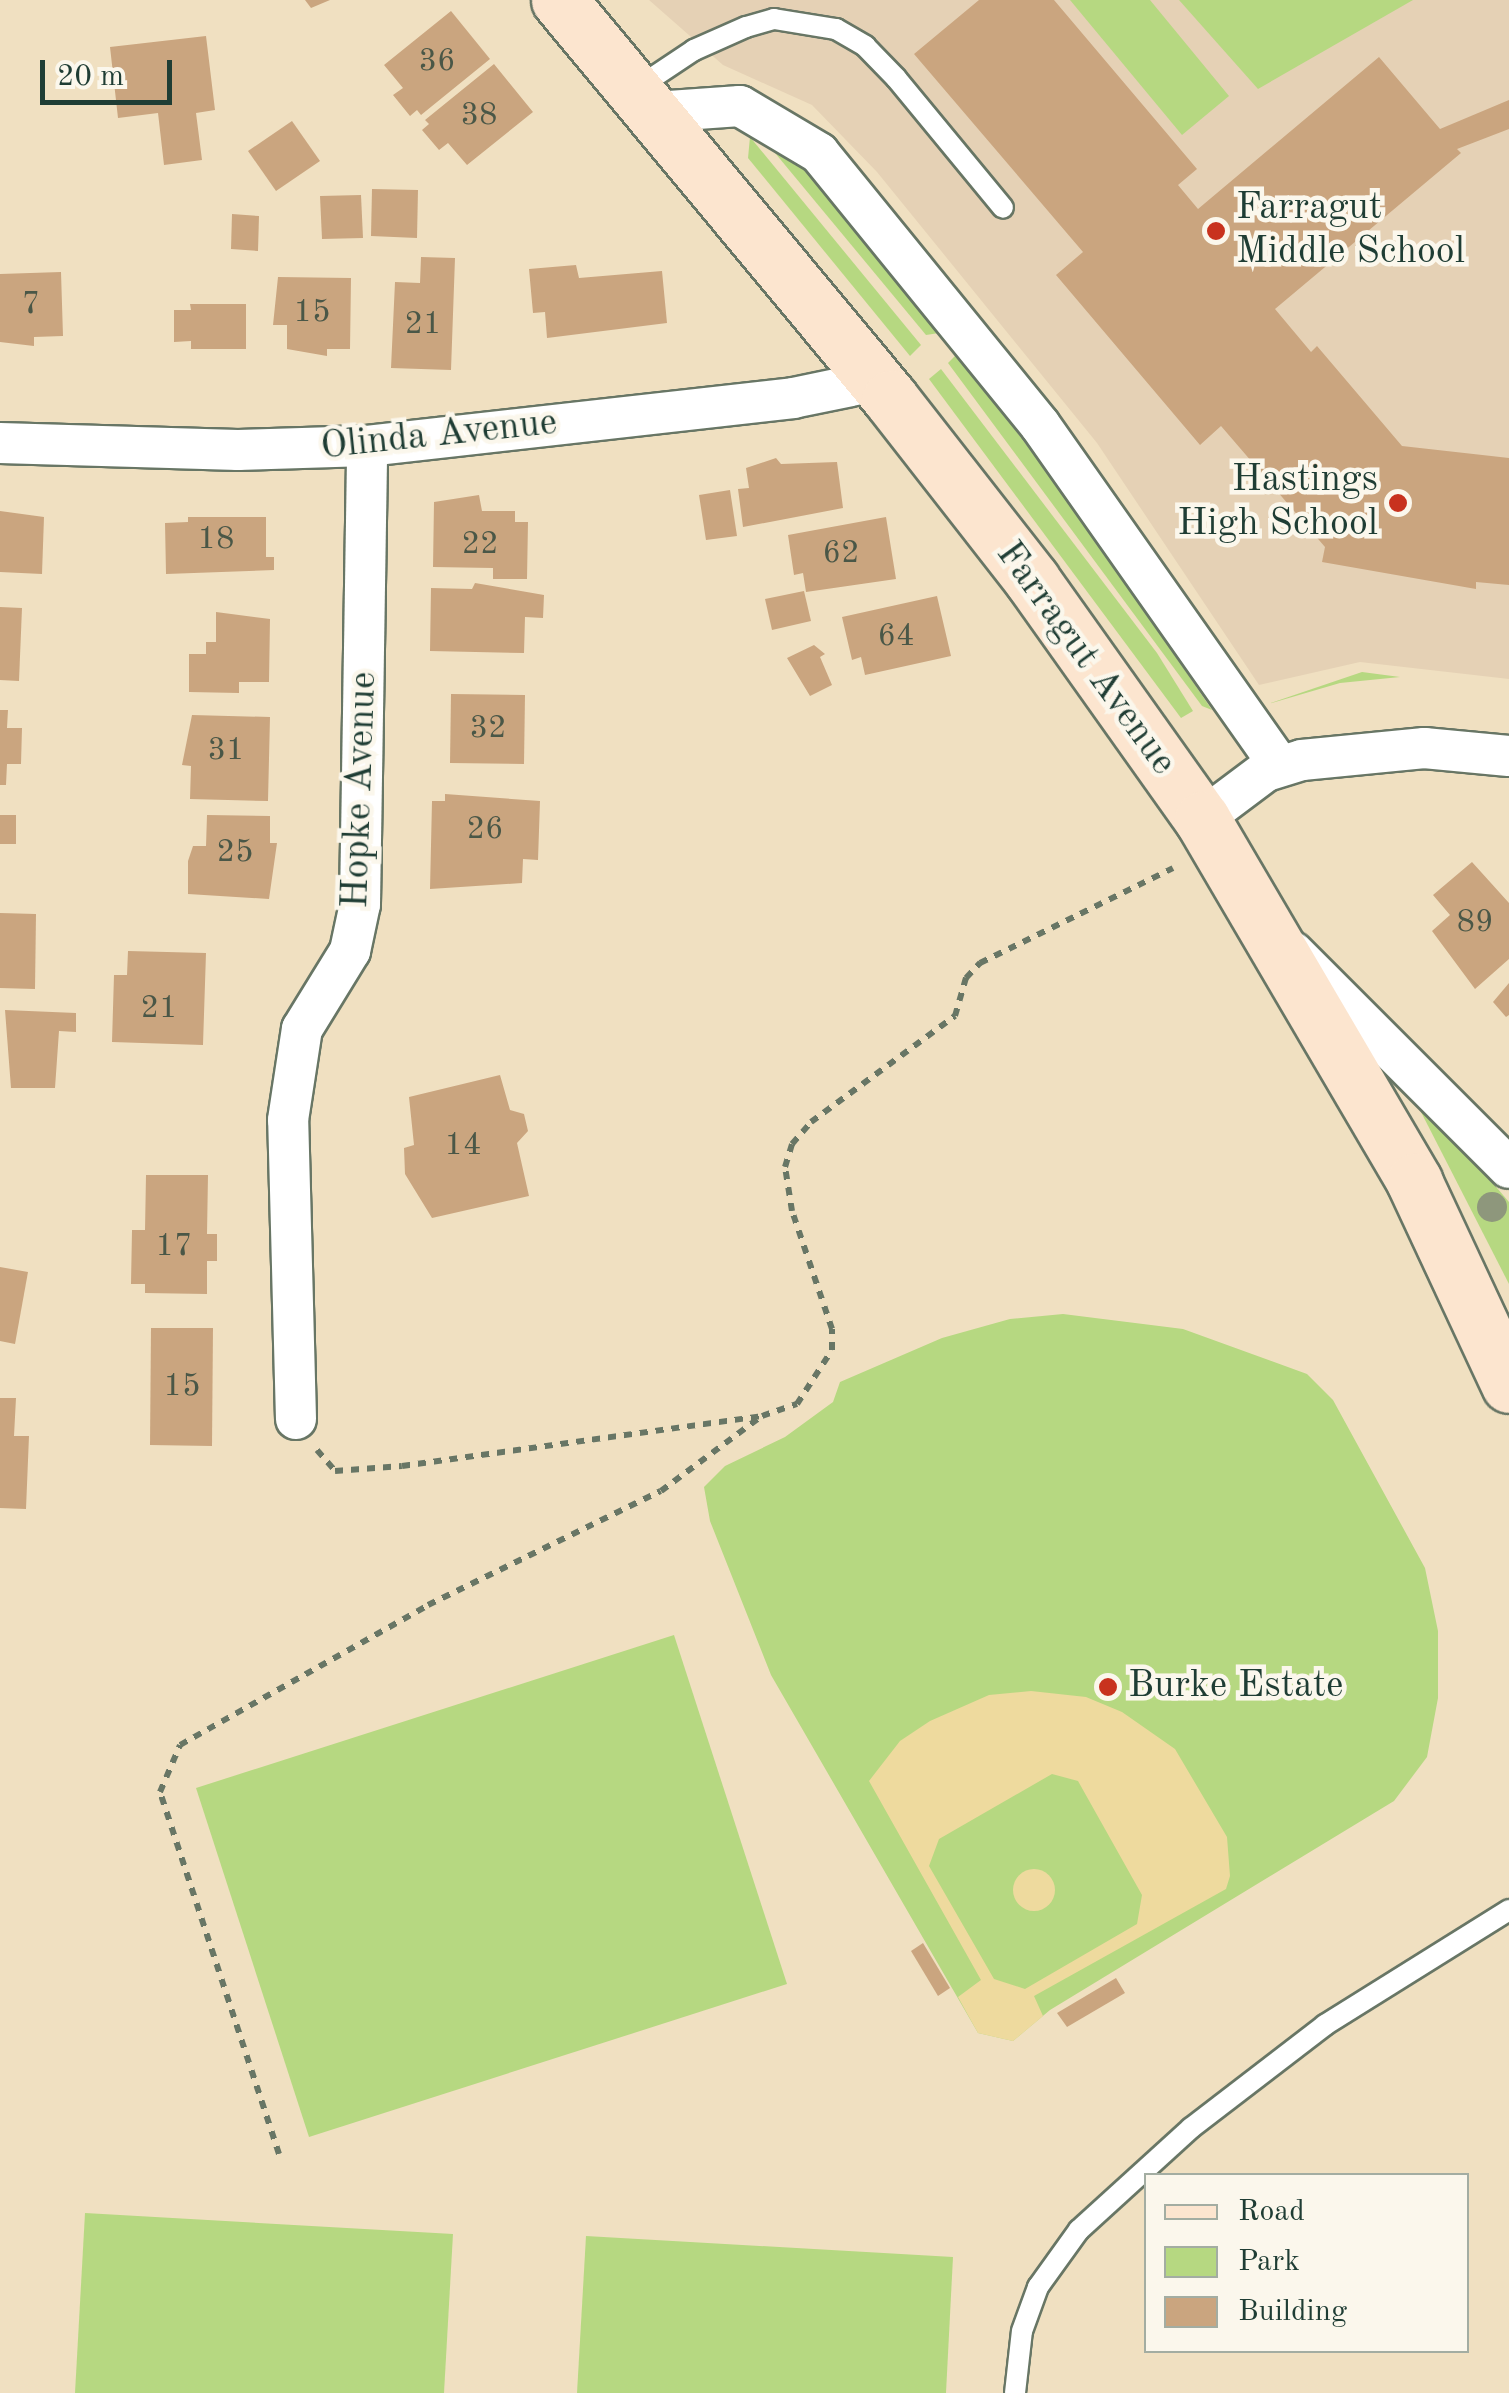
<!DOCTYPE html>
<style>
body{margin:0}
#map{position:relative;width:1509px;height:2393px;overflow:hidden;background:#f0e0c1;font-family:"Old Standard TT",serif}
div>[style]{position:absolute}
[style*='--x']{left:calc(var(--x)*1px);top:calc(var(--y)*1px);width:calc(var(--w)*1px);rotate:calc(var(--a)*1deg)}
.built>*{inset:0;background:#e5d1b5}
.green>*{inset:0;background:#b6d881}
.sand>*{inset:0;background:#eeda9e}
.round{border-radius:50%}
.building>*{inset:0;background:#caa57f}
.path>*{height:6px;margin-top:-3px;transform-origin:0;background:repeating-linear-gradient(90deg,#687665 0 8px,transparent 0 16px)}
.roads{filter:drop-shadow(2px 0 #687665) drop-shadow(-2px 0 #687665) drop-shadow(0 2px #687665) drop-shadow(0 -2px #687665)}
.service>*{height:20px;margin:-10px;padding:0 10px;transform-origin:10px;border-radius:10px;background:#fff}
.minor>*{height:40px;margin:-20px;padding:0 20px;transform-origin:20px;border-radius:20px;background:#fff}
.secondary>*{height:55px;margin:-27.5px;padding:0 27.5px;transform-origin:27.5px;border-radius:27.5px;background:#fce5cf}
.trees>*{width:30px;height:30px;margin:-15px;border-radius:50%;background:#8e977c}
.dots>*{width:28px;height:28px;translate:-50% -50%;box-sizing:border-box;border:5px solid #fbf7ec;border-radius:50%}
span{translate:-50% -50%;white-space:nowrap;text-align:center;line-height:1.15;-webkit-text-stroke:9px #fbf7ec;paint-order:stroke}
.number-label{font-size:32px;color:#4a5747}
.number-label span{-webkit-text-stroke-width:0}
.poi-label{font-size:38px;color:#1f3d34}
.left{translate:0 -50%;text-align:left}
.right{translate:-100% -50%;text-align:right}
.street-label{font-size:38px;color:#1f3d34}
.legend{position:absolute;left:1144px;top:2173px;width:325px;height:180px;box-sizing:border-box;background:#fbf7ec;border:2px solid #a3ada2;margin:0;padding:12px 18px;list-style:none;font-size:30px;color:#1f3d34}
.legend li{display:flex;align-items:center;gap:20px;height:50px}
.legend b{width:50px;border:2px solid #a3ada2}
.scale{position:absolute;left:40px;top:60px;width:132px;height:45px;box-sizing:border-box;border:5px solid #1f3d34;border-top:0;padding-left:12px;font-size:30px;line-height:35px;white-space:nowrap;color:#1f3d34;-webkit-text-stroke:8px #fbf7ec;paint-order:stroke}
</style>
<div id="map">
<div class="built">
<i style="clip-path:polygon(649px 0,1509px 0,1509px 679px,1360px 662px,1259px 685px,1097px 443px,877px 172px,812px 105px,723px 65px)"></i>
</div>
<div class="green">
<i style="clip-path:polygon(1070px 0,1150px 0,1229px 96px,1182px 135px)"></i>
<i style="clip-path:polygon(1179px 0,1413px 0,1258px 89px)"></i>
<i style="clip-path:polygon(761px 136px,788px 148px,939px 333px,926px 335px)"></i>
<i style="clip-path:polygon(750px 137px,921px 345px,910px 356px,748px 158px)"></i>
<i style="clip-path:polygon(957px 354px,1075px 508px,1212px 710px,1202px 706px,948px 363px)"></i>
<i style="clip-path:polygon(941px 369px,1157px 653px,1193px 711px,1181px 718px,929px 379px)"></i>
<i style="clip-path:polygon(1362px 672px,1400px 677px,1340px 683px,1268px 704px)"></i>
<i style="clip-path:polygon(1421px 1099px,1509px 1202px,1509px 1284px,1421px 1112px)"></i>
<i style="clip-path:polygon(1063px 1314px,1183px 1329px,1307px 1374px,1333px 1400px,1425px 1568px,1438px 1631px,1438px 1698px,1427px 1757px,1394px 1801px,1050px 2010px,1013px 2041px,978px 2033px,771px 1675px,710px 1521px,704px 1487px,725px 1466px,785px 1437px,833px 1402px,840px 1382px,942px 1338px,1010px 1319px)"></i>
<i style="clip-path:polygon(674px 1635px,787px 1984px,309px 2137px,196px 1788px)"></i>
<i style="clip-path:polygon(85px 2213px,453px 2234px,444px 2393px,75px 2393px)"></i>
<i style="clip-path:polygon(586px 2236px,953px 2257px,946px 2393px,577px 2393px)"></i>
</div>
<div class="sand">
<i style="clip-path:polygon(evenodd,1031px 1691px,1086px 1697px,1122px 1712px,1175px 1749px,1227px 1837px,1230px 1876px,1226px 1889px,1034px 1996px,1043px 2016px,1013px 2041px,978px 2033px,958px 1997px,981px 1980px,869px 1781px,900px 1741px,930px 1721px,989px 1695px,1031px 1691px,1052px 1774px,1078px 1781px,1142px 1895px,1137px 1924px,1025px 1989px,994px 1979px,929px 1866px,939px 1839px,1052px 1774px)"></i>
<i class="round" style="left:1013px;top:1869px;width:42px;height:42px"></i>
</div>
<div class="building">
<i style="clip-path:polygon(305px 0,330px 0,311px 8px)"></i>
<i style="clip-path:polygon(979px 0,1054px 0,1197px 169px,1178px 185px,1198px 209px,1379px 57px,1440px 129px,1509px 100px,1509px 129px,1457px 149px,1461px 153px,1275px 309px,1311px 352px,1317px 346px,1402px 446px,1509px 458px,1509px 585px,1476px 582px,1476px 589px,1322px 562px,1325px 547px,1221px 426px,1200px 445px,1056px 275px,1083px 252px,914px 54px)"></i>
<i style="clip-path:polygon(451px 11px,490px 59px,421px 115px,417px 110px,410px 116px,393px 95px,403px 88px,384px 65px)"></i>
<i style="clip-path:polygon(206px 36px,215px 110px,196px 113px,202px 160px,164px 165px,158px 113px,118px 118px,110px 47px)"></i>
<i style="clip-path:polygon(494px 64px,533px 112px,467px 165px,448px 143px,439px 150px,422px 130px,429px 124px,425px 120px)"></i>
<i style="clip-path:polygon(292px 121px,320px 161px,276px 191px,248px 151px)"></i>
<i style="clip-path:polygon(372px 189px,418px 190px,417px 238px,371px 236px)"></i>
<i style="clip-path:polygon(361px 195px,363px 238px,322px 239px,320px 196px)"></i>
<i style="clip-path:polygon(232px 214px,259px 216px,258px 251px,231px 249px)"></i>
<i style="clip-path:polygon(421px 257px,455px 258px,451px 370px,391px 368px,395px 282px,420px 283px)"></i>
<i style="clip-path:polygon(576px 265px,579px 278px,662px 271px,667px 323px,547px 338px,545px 312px,533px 313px,529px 269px)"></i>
<i style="clip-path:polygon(61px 272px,63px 336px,34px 337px,34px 346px,0 342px,0 274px)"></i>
<i style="clip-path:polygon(278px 277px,351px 278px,350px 349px,327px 349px,327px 356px,287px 349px,287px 325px,273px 325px)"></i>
<i style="clip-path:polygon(190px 304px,246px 304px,246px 349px,191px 349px,191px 341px,174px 342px,174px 310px,191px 310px)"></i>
<i style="clip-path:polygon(776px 458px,781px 464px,837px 462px,843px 508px,743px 527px,738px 489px,749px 488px,746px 468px)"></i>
<i style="clip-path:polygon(730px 490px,737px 536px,706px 540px,699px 495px)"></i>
<i style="clip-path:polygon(479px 495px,482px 511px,515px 511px,515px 522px,528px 522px,527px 579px,493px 579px,493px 568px,433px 567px,434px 502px)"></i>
<i style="clip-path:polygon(0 511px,44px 517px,42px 574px,0 572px)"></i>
<i style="clip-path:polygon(188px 517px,266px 517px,266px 557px,274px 557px,274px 570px,166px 574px,165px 523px,188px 522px)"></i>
<i style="clip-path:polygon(886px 517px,896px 579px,806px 592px,803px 573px,794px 575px,788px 535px)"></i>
<i style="clip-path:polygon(475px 583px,544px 595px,543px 618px,525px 617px,524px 653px,430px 651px,431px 588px,472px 589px)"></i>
<i style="clip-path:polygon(804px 591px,811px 621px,772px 630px,765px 599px)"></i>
<i style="clip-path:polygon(937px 596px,951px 656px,865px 675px,861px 657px,852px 660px,842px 617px)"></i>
<i style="clip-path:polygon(0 607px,22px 608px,19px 681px,0 680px)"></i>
<i style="clip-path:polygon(216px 612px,270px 619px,269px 682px,239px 682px,239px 693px,189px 692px,189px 654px,206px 654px,206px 642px,216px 642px)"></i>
<i style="clip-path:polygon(814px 645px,825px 654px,820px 657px,832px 685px,810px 696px,787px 658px)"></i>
<i style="clip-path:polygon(451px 694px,525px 695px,524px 764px,450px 763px)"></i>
<i style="clip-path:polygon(0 710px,8px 710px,7px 728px,22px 728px,21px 764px,7px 764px,6px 785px,0 785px)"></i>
<i style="clip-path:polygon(192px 715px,270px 717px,268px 801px,190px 799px,191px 766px,182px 765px)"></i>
<i style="clip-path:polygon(445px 794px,540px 801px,538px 860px,523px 859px,522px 883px,430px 889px,432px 801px,445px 801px)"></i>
<i style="clip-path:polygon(0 815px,16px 815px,16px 844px,0 844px)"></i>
<i style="clip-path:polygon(207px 815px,270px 816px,270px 843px,277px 843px,269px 899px,188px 894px,188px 861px,193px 846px,206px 846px)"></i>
<i style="clip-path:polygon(1472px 862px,1509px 903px,1509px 959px,1475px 989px,1432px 931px,1450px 915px,1433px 895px)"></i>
<i style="clip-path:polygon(0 913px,36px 914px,35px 989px,0 988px)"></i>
<i style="clip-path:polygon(128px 951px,206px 953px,203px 1045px,112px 1042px,114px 975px,127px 975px)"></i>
<i style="clip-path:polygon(1509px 983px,1509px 1015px,1506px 1017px,1493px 1002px)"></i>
<i style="clip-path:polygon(5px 1010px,76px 1013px,76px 1032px,59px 1031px,55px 1088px,11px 1088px)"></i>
<i style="clip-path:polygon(500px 1075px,510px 1110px,524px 1114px,528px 1131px,517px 1143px,529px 1196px,432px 1218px,405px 1174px,404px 1148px,414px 1145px,409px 1097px)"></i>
<i style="clip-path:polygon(146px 1175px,208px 1175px,207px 1234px,217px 1234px,217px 1261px,207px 1261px,207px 1294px,145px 1293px,145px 1284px,131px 1284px,132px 1230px,145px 1230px)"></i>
<i style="clip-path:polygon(0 1267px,28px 1272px,15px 1344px,0 1341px)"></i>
<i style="clip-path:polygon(151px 1328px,213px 1328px,212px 1446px,150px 1445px)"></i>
<i style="clip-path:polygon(0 1398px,16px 1398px,14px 1436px,29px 1436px,26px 1509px,0 1508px)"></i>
<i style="clip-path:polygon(923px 1943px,950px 1988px,938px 1996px,911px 1951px)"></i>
<i style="clip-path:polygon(1116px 1978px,1125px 1993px,1067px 2027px,1057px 2013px)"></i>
</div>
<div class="path">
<i style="--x:317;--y:1450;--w:28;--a:49"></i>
<i style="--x:335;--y:1471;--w:67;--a:-4.3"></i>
<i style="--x:402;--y:1466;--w:363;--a:-7.9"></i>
<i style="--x:762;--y:1416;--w:37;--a:-19"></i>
<i style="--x:797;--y:1404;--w:64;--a:-57.1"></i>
<i style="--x:832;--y:1350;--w:21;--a:-90"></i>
<i style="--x:832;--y:1329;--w:125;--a:-108.7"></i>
<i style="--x:792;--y:1211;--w:45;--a:-99"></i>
<i style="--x:785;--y:1167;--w:24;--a:-73"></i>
<i style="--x:792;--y:1144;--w:29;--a:-49"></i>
<i style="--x:811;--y:1122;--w:179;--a:-36.4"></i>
<i style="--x:955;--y:1016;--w:40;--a:-74"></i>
<i style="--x:966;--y:978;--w:21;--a:-47"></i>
<i style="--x:980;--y:963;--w:215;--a:-26.2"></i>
<i style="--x:279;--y:2154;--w:381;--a:-108.2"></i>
<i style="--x:160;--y:1792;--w:51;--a:-66.9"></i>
<i style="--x:180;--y:1745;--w:285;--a:-29.4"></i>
<i style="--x:428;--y:1605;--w:259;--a:-26.1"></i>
<i style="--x:661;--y:1491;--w:122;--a:-36.7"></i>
</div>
<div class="roads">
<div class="service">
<i style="--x:637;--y:88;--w:69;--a:-33.7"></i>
<i style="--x:694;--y:50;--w:57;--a:-23.9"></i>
<i style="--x:746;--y:27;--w:29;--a:-16"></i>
<i style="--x:774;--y:19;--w:63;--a:9.2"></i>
<i style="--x:836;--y:29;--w:34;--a:30"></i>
<i style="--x:865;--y:46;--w:45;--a:45.9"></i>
<i style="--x:896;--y:78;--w:168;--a:50.5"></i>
<i style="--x:1015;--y:2393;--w:62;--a:-83.6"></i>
<i style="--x:1022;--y:2331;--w:47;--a:-70"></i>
<i style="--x:1038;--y:2287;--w:70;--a:-54.3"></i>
<i style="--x:1079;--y:2230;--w:151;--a:-42.3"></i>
<i style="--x:1191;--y:2128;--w:169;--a:-37.5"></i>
<i style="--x:1325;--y:2025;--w:217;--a:-32"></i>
</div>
<div class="minor">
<i style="--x:655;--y:112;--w:85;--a:-4"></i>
<i style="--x:740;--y:106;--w:92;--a:30.7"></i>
<i style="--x:819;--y:153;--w:350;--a:50.9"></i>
<i style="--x:1040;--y:425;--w:416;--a:54.9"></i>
<i style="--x:0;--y:443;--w:238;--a:1.7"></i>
<i style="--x:238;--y:450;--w:129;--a:-1.8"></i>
<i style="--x:367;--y:446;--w:429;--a:-6.4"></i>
<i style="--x:793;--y:398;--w:84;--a:-11.7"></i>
<i style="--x:1202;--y:819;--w:80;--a:-36.9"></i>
<i style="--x:1266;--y:771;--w:38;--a:-17"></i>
<i style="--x:1302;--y:760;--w:123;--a:-5.6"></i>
<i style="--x:1424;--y:748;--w:85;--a:5.4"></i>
<i style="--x:1293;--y:952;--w:305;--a:45"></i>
<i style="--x:296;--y:1419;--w:299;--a:-91.5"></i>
<i style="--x:288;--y:1120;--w:92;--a:-81.3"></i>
<i style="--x:302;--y:1029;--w:92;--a:-58.4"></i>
<i style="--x:350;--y:951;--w:48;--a:-78"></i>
<i style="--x:360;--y:904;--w:458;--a:-89.1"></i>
</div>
<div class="secondary">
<i style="--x:559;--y:0;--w:518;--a:50.25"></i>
<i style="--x:890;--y:398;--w:231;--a:52"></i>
<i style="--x:1032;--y:580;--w:293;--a:54.6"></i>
<i style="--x:1202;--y:819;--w:420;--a:59.6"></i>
<i style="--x:1414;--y:1181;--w:225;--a:65"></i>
</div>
</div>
<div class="trees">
<i style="left:1492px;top:1207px"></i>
</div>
<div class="dots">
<i style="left:1216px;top:231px;background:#c8321e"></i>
<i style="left:1398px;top:503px;background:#c8321e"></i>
<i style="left:1108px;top:1687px;background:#c8321e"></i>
</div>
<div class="number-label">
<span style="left:437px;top:62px">36</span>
<span style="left:479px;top:116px">38</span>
<span style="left:31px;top:305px">7</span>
<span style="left:312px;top:313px">15</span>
<span style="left:423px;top:325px">21</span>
<span style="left:216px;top:540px">18</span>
<span style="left:480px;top:545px">22</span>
<span style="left:841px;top:554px">62</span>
<span style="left:896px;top:637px">64</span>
<span style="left:488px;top:729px">32</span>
<span style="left:226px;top:751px">31</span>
<span style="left:485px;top:830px">26</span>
<span style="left:235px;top:853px">25</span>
<span style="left:1475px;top:923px">89</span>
<span style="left:159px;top:1009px">21</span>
<span style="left:463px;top:1146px">14</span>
<span style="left:174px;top:1247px">17</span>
<span style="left:182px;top:1387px">15</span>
</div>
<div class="poi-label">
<span class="left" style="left:1236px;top:231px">Farragut<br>Middle School</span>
<span class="right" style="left:1378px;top:503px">Hastings<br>High School</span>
<span class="left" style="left:1128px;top:1687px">Burke Estate</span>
</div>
<div class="street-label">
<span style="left:439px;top:436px;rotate:-6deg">Olinda Avenue</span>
<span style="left:1085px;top:659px;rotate:54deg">Farragut Avenue</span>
<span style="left:361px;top:790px;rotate:-88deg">Hopke Avenue</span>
</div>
<ul class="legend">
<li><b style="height:12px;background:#fce5cf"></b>Road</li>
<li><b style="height:28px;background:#b6d881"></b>Park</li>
<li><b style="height:28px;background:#caa57f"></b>Building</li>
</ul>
<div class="scale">20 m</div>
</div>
